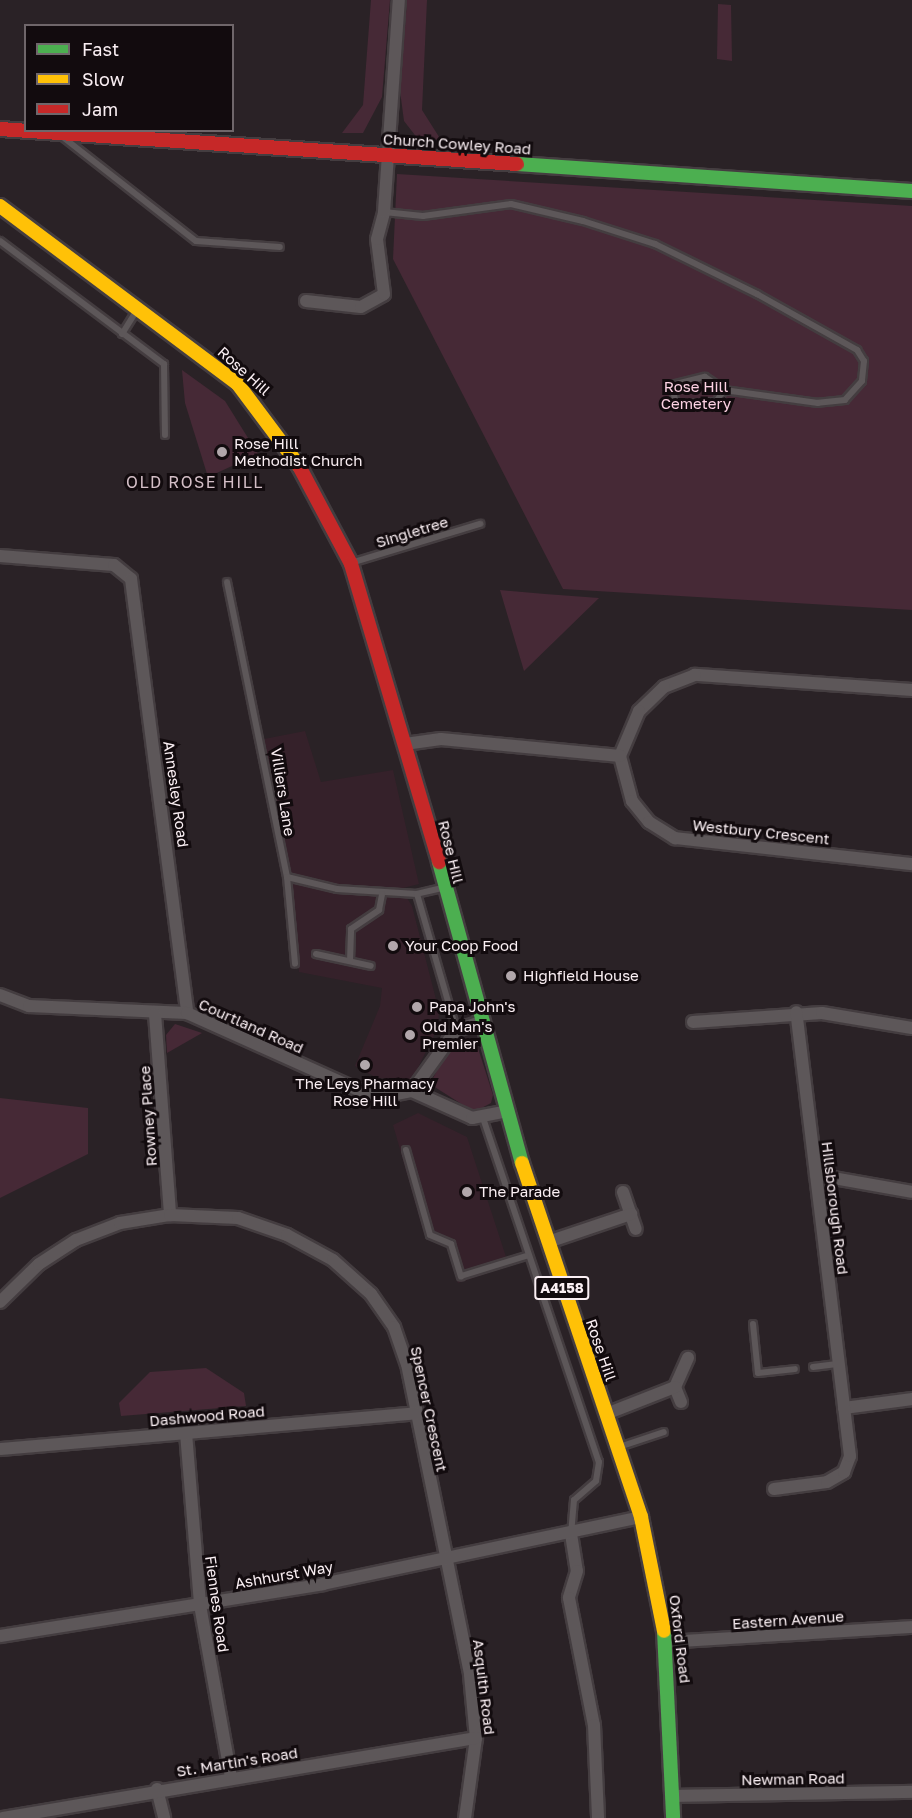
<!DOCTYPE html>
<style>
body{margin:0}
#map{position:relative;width:912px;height:1818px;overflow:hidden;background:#2a2226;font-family:"Golos Text",sans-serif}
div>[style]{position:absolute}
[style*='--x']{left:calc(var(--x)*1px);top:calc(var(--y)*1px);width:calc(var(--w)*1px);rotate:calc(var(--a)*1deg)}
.built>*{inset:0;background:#35212a}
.green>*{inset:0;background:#462936}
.roads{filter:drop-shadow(2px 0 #443d40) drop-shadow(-2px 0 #443d40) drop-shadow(0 2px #443d40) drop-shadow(0 -2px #443d40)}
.lane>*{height:6px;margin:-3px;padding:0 3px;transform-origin:3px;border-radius:3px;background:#5d5759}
.street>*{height:12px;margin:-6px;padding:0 6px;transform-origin:6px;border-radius:6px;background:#5d5759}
.fast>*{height:14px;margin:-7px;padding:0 7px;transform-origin:7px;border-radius:7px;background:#4caf50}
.slow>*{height:14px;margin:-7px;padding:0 7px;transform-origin:7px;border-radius:7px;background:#ffc107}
.jam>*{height:14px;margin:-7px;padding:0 7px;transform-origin:7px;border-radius:7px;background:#c62828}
.dots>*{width:16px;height:16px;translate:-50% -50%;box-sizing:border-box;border:3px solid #120b0e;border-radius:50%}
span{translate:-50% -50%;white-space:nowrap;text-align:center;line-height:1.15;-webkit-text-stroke:6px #120b0e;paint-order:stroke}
.shield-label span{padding:2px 4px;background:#120b0e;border:2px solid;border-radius:4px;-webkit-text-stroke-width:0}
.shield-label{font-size:14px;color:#faeff3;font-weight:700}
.street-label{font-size:15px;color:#faeff3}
.park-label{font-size:15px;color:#fdd2e3}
.poi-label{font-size:15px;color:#faeff3}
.left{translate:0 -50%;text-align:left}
.neighbourhood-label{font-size:16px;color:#d4bfc7;letter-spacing:1.5px}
.legend{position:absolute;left:24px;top:24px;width:210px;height:108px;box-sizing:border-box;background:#120b0e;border:2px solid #6f666a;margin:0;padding:8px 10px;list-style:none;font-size:18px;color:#faeff3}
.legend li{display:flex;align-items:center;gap:12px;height:30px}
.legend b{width:30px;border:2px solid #6f666a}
</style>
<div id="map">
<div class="built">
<i style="clip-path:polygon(305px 731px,321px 782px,393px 770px,419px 884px,399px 889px,400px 898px,407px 898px,412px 906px,439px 1011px,438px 1027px,412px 1080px,377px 1078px,355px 1066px,380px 1006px,382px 988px,299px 972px,291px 881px,264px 739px)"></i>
<i style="clip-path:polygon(418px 1113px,467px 1137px,509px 1266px,458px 1283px,446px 1245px,424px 1233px,393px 1125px)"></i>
</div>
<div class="green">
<i style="clip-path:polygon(371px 0,390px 0,382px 97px,363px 133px,342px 133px,363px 105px)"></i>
<i style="clip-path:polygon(407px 0,427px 0,422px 110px,441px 140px,418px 139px,404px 121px,400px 91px)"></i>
<i style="clip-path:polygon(718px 4px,731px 5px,732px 61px,717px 59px)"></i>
<i style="clip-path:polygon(397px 174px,912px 206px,912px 610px,563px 589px,393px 259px)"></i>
<i style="clip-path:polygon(182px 370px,225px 401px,258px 454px,208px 477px,185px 403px)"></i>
<i style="clip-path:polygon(500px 590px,545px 594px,599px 598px,524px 671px)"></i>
<i style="clip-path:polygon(175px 1024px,202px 1033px,167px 1053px,166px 1035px)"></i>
<i style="clip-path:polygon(467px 1038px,477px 1045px,493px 1095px,491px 1103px,474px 1112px,430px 1084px,450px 1045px)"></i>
<i style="clip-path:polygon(0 1098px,88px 1108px,88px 1154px,0 1198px)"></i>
<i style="clip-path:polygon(206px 1368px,244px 1393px,246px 1406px,121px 1416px,119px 1403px,150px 1372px)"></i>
</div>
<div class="roads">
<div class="lane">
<i style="--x:64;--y:138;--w:167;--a:38"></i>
<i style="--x:196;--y:241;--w:84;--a:4.1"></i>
<i style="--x:384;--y:212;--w:39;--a:6"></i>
<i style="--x:423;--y:216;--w:89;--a:-7.8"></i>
<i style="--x:511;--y:204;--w:74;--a:13.3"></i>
<i style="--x:583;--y:221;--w:76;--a:17.7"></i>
<i style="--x:655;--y:244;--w:114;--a:26.1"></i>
<i style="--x:757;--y:294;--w:115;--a:29.2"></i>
<i style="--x:857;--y:350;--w:13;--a:58"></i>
<i style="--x:864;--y:361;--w:20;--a:96"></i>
<i style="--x:862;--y:381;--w:25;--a:132"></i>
<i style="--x:845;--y:400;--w:27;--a:174"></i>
<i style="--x:818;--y:403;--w:95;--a:-172.1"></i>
<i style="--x:0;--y:241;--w:205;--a:36.9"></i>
<i style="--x:164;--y:364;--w:71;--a:89.2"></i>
<i style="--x:122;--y:334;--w:26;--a:-58"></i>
<i style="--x:705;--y:377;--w:23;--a:34"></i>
<i style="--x:724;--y:390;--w:14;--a:124"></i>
<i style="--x:716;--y:402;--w:40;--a:175.7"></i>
<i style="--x:676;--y:405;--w:20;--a:-101"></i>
<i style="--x:672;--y:385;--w:34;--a:-14"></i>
<i style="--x:354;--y:562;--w:132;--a:-16.8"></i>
<i style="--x:227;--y:582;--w:301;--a:78.5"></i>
<i style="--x:287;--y:877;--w:51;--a:13.5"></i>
<i style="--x:337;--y:889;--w:80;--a:3.6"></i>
<i style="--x:287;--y:877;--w:87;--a:84.7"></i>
<i style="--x:442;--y:888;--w:26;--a:167"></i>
<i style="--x:417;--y:894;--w:141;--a:73.9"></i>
<i style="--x:316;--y:954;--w:56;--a:12.3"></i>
<i style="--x:350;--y:961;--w:32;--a:-88"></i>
<i style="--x:351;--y:929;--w:34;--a:-34"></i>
<i style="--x:379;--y:910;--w:16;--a:-79"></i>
<i style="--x:483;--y:1118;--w:363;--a:71.4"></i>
<i style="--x:599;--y:1462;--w:19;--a:99"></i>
<i style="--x:596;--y:1481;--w:29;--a:139"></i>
<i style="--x:574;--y:1500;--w:34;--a:95"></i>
<i style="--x:406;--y:1150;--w:88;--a:74.2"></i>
<i style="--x:430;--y:1235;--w:23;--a:23"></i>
<i style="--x:451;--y:1244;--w:34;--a:73"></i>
<i style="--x:461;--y:1276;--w:68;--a:-17.1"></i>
<i style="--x:753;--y:1324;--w:49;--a:84.2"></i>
<i style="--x:758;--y:1373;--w:37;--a:-6"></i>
<i style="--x:813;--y:1367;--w:26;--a:-7"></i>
<i style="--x:622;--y:1446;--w:44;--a:-18.4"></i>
</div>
<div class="street">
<i style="--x:306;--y:301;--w:55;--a:6.2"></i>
<i style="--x:361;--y:307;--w:26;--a:-29"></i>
<i style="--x:384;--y:294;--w:55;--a:-97.3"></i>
<i style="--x:377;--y:239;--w:28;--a:-75"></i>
<i style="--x:384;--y:212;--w:213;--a:-86"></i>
<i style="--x:0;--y:556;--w:114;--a:4.5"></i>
<i style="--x:114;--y:565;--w:22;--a:39"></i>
<i style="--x:131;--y:579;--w:438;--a:82.6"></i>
<i style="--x:912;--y:690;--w:218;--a:-176"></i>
<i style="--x:695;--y:675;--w:33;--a:159"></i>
<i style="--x:664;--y:687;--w:35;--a:136"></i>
<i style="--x:639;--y:711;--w:49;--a:112.9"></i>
<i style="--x:620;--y:756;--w:47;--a:75.1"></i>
<i style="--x:632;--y:801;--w:27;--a:51"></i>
<i style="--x:649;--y:822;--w:31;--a:32"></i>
<i style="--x:675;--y:838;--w:238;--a:6.3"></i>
<i style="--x:405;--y:744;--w:36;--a:-8"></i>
<i style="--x:441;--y:739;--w:180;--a:5.4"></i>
<i style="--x:0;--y:995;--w:31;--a:21"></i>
<i style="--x:29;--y:1006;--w:158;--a:2.5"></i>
<i style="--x:187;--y:1013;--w:207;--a:24.2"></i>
<i style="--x:376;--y:1098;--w:37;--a:-11"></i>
<i style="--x:155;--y:1014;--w:202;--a:85.7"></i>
<i style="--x:481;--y:1022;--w:26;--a:162"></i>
<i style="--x:456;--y:1030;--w:75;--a:125.8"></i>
<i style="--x:412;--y:1091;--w:66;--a:24.2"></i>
<i style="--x:472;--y:1118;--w:36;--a:-11"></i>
<i style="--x:693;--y:1022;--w:129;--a:-4"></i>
<i style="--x:822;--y:1013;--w:91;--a:9.5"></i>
<i style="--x:816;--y:1175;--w:97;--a:10"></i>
<i style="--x:623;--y:1192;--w:39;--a:71"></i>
<i style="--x:548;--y:1242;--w:88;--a:-18.6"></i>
<i style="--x:0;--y:1302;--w:54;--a:-44.3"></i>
<i style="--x:39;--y:1264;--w:44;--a:-33"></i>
<i style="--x:76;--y:1240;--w:47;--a:-21.1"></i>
<i style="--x:120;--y:1223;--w:51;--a:-9.1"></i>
<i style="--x:170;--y:1215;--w:68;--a:2.5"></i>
<i style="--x:238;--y:1218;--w:52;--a:19.1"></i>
<i style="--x:287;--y:1235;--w:52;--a:28.5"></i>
<i style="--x:333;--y:1260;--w:51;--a:41.8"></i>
<i style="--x:371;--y:1294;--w:40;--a:55.1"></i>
<i style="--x:394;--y:1327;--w:39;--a:71"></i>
<i style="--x:407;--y:1364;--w:317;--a:78.5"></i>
<i style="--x:470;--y:1675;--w:63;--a:84.6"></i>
<i style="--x:476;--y:1738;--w:81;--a:97.8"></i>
<i style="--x:681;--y:1402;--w:16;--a:-112"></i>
<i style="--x:675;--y:1387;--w:32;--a:-66"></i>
<i style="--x:844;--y:1408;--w:69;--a:-7.5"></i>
<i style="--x:606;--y:1414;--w:74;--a:-21.4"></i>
<i style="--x:186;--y:1433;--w:173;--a:85.3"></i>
<i style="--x:200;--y:1605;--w:176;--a:79.8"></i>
<i style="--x:0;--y:1449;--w:418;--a:-4.9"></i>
<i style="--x:774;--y:1489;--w:53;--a:-7.5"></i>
<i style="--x:827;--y:1482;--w:20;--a:-30"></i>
<i style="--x:844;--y:1472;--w:17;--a:-69"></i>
<i style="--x:850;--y:1456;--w:447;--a:-96.9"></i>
<i style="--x:571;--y:1534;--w:37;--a:81"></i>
<i style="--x:577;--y:1571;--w:28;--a:107"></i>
<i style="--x:569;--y:1598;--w:129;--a:78.9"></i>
<i style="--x:594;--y:1725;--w:93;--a:87.5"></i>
<i style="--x:0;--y:1636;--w:327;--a:-9.1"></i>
<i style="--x:323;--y:1584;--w:325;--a:-11.9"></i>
<i style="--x:666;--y:1642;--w:246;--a:-3.5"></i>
<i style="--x:157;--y:1789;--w:30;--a:76"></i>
<i style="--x:675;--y:1796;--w:237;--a:-1"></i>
<i style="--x:3;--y:1818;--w:480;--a:-9.6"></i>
</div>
<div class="fast">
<i style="--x:517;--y:164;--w:396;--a:3.9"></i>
<i style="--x:439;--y:862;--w:312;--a:74.6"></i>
<i style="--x:664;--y:1631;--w:187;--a:87.2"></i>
</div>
<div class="slow">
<i style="--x:0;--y:206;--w:296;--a:36.8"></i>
<i style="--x:237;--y:383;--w:104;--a:53.2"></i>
<i style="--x:522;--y:1163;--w:373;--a:71.4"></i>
<i style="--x:641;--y:1517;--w:116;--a:78.6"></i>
</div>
<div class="jam">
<i style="--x:0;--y:129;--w:518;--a:3.87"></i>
<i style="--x:299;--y:466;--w:111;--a:62"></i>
<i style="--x:351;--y:564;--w:311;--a:73.5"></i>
</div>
</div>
<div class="dots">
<i style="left:222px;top:452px;background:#b1a7ab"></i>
<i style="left:393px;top:946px;background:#b1a7ab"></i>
<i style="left:511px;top:976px;background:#b1a7ab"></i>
<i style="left:417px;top:1007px;background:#b1a7ab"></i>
<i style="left:410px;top:1035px;background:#b1a7ab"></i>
<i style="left:365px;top:1065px;background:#b1a7ab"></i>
<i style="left:467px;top:1192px;background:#b1a7ab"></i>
</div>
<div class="shield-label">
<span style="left:562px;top:1288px">A4158</span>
</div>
<div class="street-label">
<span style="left:457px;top:144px;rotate:4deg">Church Cowley Road</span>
<span style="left:244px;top:371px;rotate:42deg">Rose Hill</span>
<span style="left:412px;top:532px;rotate:-17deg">Singletree</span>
<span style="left:283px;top:792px;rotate:81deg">Villiers Lane</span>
<span style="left:176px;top:794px;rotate:82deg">Annesley Road</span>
<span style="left:761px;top:832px;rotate:6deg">Westbury Crescent</span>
<span style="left:451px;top:852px;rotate:76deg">Rose Hill</span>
<span style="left:251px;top:1026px;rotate:24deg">Courtland Road</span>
<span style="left:148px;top:1116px;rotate:-94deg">Rowney Place</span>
<span style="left:835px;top:1208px;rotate:83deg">Hillsborough Road</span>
<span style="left:601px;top:1350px;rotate:71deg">Rose Hill</span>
<span style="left:429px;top:1409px;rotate:78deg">Spencer Crescent</span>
<span style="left:207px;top:1416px;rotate:-5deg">Dashwood Road</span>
<span style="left:284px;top:1575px;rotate:-10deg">Ashhurst Way</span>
<span style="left:217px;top:1604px;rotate:82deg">Fiennes Road</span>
<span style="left:788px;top:1620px;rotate:-4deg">Eastern Avenue</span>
<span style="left:680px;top:1639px;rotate:83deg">Oxford Road</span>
<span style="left:484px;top:1687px;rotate:83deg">Asquith Road</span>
<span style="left:237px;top:1762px;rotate:-9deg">St. Martin's Road</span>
<span style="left:793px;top:1779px;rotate:-1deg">Newman Road</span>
</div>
<div class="park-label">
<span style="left:696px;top:395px">Rose Hill<br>Cemetery</span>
</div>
<div class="poi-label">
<span class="left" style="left:234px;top:452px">Rose Hill<br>Methodist Church</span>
<span class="left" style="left:405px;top:946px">Your Coop Food</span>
<span class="left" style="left:523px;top:976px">Highfield House</span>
<span class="left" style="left:429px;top:1007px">Papa John's</span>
<span class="left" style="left:422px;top:1035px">Old Man's<br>Premier</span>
<span style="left:365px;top:1092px">The Leys Pharmacy<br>Rose Hill</span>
<span class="left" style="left:479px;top:1192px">The Parade</span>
</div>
<div class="neighbourhood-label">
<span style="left:195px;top:482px">OLD ROSE HILL</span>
</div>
<ul class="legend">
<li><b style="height:8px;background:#4caf50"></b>Fast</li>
<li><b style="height:8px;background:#ffc107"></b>Slow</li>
<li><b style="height:8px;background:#c62828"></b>Jam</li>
</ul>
</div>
